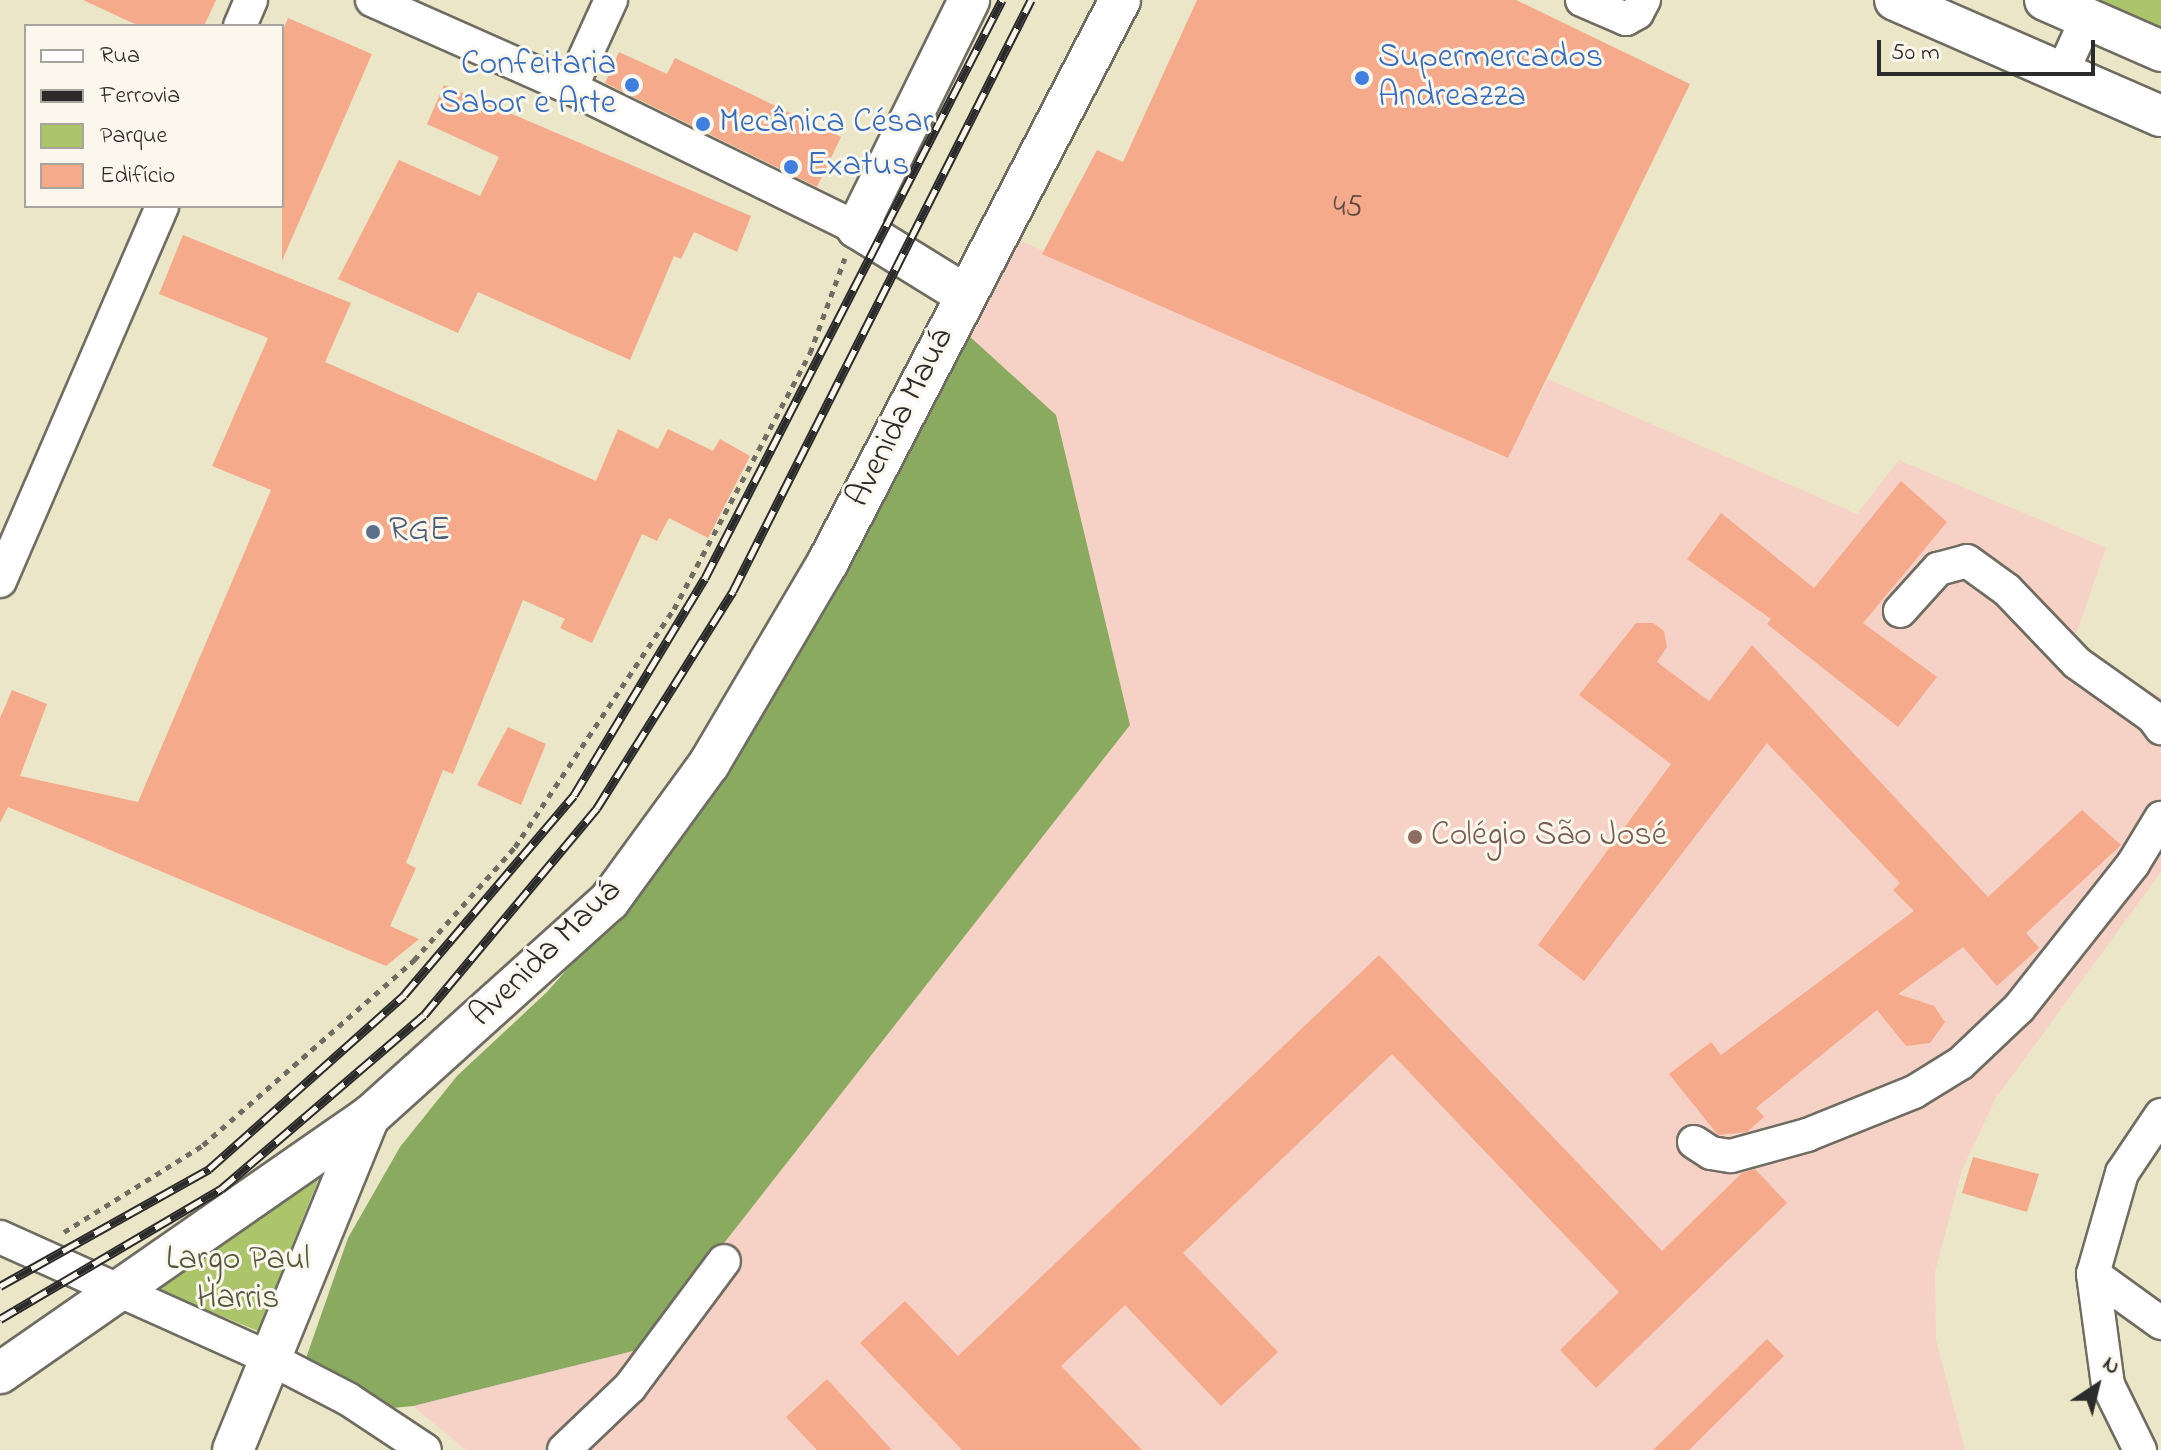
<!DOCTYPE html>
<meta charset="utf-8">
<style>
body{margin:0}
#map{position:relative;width:2161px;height:1450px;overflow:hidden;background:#ece6c8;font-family:"Indie Flower",sans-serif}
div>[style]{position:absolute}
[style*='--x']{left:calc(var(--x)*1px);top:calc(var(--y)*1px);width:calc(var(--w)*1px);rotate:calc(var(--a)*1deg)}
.built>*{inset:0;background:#f6d1c5}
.green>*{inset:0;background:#acc56b}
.forest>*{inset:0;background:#89aa5f}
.building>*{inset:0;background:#f5aa8b}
.path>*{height:5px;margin-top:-2.5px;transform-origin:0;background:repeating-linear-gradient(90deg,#6f6c62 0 6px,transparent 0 12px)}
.roads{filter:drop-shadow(2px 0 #6f6c62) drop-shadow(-2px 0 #6f6c62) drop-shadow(0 2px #6f6c62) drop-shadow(0 -2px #6f6c62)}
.minor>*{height:32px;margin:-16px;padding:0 16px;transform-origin:16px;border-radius:16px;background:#fff}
.major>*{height:40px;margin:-20px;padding:0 20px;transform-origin:20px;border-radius:20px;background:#fff}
.rail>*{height:9px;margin-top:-4.5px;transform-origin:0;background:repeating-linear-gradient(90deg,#fbf7ec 0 18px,#2b2b2b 0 36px);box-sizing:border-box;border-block:2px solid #2b2b2b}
.dots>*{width:22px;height:22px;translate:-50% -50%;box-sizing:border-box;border:4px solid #fbf7ec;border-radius:50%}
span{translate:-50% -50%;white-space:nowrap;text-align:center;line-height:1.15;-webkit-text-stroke:6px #fbf7ec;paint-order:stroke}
.number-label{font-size:30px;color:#5e4b43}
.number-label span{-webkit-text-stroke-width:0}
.shop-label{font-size:34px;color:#366cbe}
.left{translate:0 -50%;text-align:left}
.right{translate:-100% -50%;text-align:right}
.street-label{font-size:34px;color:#2b2b2b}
.service-label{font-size:34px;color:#4e5e75}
.education-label{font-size:34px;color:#785e54}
.park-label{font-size:34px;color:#52593e}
.legend{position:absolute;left:24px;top:24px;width:260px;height:184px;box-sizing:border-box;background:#fbf7ec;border:2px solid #a8a59f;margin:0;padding:10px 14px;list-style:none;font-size:24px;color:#2b2b2b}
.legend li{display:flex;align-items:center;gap:16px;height:40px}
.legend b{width:40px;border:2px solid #a8a59f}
.north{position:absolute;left:2057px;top:1346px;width:80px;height:80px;-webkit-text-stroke:6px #fbf7ec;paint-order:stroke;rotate:35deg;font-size:22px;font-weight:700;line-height:32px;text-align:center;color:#2b2b2b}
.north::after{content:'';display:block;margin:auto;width:28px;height:36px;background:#2b2b2b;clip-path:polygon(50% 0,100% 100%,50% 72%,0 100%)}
.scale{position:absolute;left:1877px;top:40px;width:218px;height:36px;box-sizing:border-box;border:4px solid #2b2b2b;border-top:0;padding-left:10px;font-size:24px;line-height:28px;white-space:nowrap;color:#2b2b2b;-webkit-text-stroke:6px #fbf7ec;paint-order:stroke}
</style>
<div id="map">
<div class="built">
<i style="clip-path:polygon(1017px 239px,1507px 458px,1548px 379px,1857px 514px,1899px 460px,2106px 548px,2069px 654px,2161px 696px,2161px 872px,1996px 1098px,1962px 1170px,1935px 1272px,1936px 1340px,1965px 1450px,466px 1450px,413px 1406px,372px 1410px,348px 1238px,400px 1147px,457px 1076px,547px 992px,615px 915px)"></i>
</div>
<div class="green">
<i style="clip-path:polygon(2069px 0,2161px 0,2161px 41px)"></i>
<i style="clip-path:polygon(319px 1178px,258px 1331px,154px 1288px)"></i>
</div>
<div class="forest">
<i style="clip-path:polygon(967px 334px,1056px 415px,1130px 725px,641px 1349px,413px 1406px,372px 1410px,305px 1361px,348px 1238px,400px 1147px,457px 1076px,547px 992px,615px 915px)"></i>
</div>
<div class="building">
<i style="clip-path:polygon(83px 0,216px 0,204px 26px,139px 26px)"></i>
<i style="clip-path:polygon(1197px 0,1516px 0,1690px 84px,1508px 458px,1042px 254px,1097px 150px,1123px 162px)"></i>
<i style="clip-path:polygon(288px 18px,372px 54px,282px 261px,282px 33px)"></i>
<i style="clip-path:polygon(619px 52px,667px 74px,675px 58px,841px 137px,817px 187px,605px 83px)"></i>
<i style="clip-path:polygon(444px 85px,751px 216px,737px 252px,694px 232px,681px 259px,674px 256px,630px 360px,478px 292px,458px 333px,338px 279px,399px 160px,480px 196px,499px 157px,427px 124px)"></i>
<i style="clip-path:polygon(183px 235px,351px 303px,325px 362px,596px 481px,618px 429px,658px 449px,668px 429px,713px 451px,720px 439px,750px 456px,708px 538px,669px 518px,657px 541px,642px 534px,592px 643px,560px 628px,565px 619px,523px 600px,453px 774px,443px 770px,406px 863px,416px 868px,390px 926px,419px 939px,386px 966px,8px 807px,0 823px,0 718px,12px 690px,47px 704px,20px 776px,138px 802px,271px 490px,212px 466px,268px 338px,159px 294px)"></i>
<i style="clip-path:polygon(1901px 481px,1947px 522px,1863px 623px,1937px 677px,1898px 727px,1767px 624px,1771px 619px,1687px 559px,1721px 513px,1814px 588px)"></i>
<i style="clip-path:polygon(1636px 623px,1653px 623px,1664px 631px,1667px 647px,1657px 662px,1709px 701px,1752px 645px,1988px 897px,2082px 810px,2121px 845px,2026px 933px,2039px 948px,1997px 986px,1963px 947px,1898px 994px,1934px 1006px,1945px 1022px,1930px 1043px,1906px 1046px,1877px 1010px,1756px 1108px,1764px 1117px,1747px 1132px,1718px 1135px,1669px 1074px,1711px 1042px,1721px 1055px,1914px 911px,1893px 890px,1900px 883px,1767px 743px,1584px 981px,1538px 945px,1671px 764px,1579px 695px)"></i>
<i style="clip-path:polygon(508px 727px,546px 744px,521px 805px,477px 785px)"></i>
<i style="clip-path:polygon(1379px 955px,1662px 1251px,1742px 1173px,1755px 1169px,1787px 1203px,1596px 1388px,1560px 1350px,1619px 1292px,1392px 1054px,1183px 1253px,1278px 1352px,1221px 1406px,1125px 1305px,1061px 1366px,1142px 1450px,962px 1450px,860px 1343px,905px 1301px,958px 1356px)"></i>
<i style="clip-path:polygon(1973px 1157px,2039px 1174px,2027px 1212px,1962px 1193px)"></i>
<i style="clip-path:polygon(1767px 1339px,1784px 1356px,1689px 1450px,1653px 1450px)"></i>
<i style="clip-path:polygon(827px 1379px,892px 1450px,817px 1450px,786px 1417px)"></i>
</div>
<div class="path">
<i style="--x:64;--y:1232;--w:164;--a:-32"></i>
<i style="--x:203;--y:1145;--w:281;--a:-41.2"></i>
<i style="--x:414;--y:960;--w:152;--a:-48.2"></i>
<i style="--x:515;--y:847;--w:286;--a:-56.3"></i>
<i style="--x:674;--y:609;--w:290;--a:-62"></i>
<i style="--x:810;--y:353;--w:101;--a:-69.8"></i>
</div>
<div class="roads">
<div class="minor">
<i style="--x:372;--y:0;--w:218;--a:23.9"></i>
<i style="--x:571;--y:88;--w:318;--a:26.1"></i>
<i style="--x:1582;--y:0;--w:48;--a:23.4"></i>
<i style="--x:1626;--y:19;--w:13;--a:-29"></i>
<i style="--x:1637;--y:13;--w:15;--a:-62"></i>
<i style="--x:240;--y:26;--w:28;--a:-67"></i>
<i style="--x:2062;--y:73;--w:60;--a:-65.6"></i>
<i style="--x:571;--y:88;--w:97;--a:-65.6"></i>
<i style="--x:0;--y:581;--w:408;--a:-66.6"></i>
<i style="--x:1900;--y:611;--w:57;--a:-47.9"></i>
<i style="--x:1938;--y:569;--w:30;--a:-15"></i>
<i style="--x:1967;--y:561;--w:49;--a:35.9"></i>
<i style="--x:2007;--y:590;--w:101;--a:46.2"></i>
<i style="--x:2077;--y:663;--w:93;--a:35.4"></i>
<i style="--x:2153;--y:717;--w:14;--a:54"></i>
<i style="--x:1694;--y:1142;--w:20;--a:33"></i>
<i style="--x:1711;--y:1153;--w:20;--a:9"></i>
<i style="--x:1731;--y:1156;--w:79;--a:-15.4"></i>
<i style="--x:1807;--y:1135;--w:115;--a:-21.9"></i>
<i style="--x:1914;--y:1092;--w:55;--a:-31.7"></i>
<i style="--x:1961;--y:1063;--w:80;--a:-43.5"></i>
<i style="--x:2019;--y:1008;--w:184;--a:-51.6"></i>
<i style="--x:2133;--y:864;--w:54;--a:-58.7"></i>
<i style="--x:0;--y:1237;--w:295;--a:24.2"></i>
<i style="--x:269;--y:1358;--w:89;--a:27.4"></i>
<i style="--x:348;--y:1399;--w:92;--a:33.5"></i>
<i style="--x:2093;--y:1274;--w:84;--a:35.8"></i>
<i style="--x:564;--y:1450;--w:91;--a:-43.7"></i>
<i style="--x:630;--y:1387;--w:157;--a:-53.3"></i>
<i style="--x:2140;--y:1450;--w:72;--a:-116.2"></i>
<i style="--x:2108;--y:1385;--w:112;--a:-97.7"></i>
<i style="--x:2093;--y:1274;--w:105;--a:-74"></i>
<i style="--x:2122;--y:1173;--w:70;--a:-56.1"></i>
</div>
<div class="major">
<i style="--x:1895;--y:0;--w:290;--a:23.6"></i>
<i style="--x:2045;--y:0;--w:127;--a:23.7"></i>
<i style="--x:964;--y:294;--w:126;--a:-148.3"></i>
<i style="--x:857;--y:228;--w:254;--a:-63.8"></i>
<i style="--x:0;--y:1373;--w:449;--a:-34.8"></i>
<i style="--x:369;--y:1117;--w:323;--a:-42"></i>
<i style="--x:609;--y:901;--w:170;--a:-53.9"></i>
<i style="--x:709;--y:764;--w:234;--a:-59.5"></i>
<i style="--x:828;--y:562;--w:633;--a:-62.54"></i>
<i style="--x:233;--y:1450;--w:360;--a:-67.8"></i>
</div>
</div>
<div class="rail">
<i style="--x:0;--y:1286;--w:240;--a:-29.2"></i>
<i style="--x:209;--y:1169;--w:261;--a:-41.7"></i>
<i style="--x:404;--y:995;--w:262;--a:-49.6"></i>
<i style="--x:574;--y:795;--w:253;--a:-58.9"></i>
<i style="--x:705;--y:578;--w:650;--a:-62.8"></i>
<i style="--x:0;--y:1319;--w:256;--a:-30.5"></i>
<i style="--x:221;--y:1189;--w:267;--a:-40.6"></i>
<i style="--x:424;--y:1015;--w:270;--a:-50.1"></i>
<i style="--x:597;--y:808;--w:256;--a:-57.9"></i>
<i style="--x:733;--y:591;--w:662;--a:-63.24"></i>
</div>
<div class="dots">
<i style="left:1362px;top:78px;background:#3f7fe0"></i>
<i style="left:632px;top:85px;background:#3f7fe0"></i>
<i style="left:703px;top:124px;background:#3f7fe0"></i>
<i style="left:791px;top:167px;background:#3f7fe0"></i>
<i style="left:373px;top:532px;background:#5c6f8a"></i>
<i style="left:1415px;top:837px;background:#8d6e63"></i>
</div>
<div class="number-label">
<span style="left:1348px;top:208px">45</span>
</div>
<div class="shop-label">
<span class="left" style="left:1378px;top:78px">Supermercados<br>Andreazza</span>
<span class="right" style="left:616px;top:85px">Confeitaria<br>Sabor e Arte</span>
<span class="left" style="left:719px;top:124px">Mecânica César</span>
<span class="left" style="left:807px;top:167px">Exatus</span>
</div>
<div class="street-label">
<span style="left:901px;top:418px;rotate:-63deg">Avenida Mauá</span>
<span style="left:546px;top:954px;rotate:-44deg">Avenida Mauá</span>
</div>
<div class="service-label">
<span class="left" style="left:389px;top:532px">RGE</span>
</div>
<div class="education-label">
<span class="left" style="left:1431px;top:837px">Colégio São José</span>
</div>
<div class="park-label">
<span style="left:238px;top:1280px">Largo Paul<br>Harris</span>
</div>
<ul class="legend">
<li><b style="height:10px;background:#fff"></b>Rua</li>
<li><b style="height:10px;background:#2b2b2b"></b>Ferrovia</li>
<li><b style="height:22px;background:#acc56b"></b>Parque</li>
<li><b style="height:22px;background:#f5aa8b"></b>Edifício</li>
</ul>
<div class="north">N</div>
<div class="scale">50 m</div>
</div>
